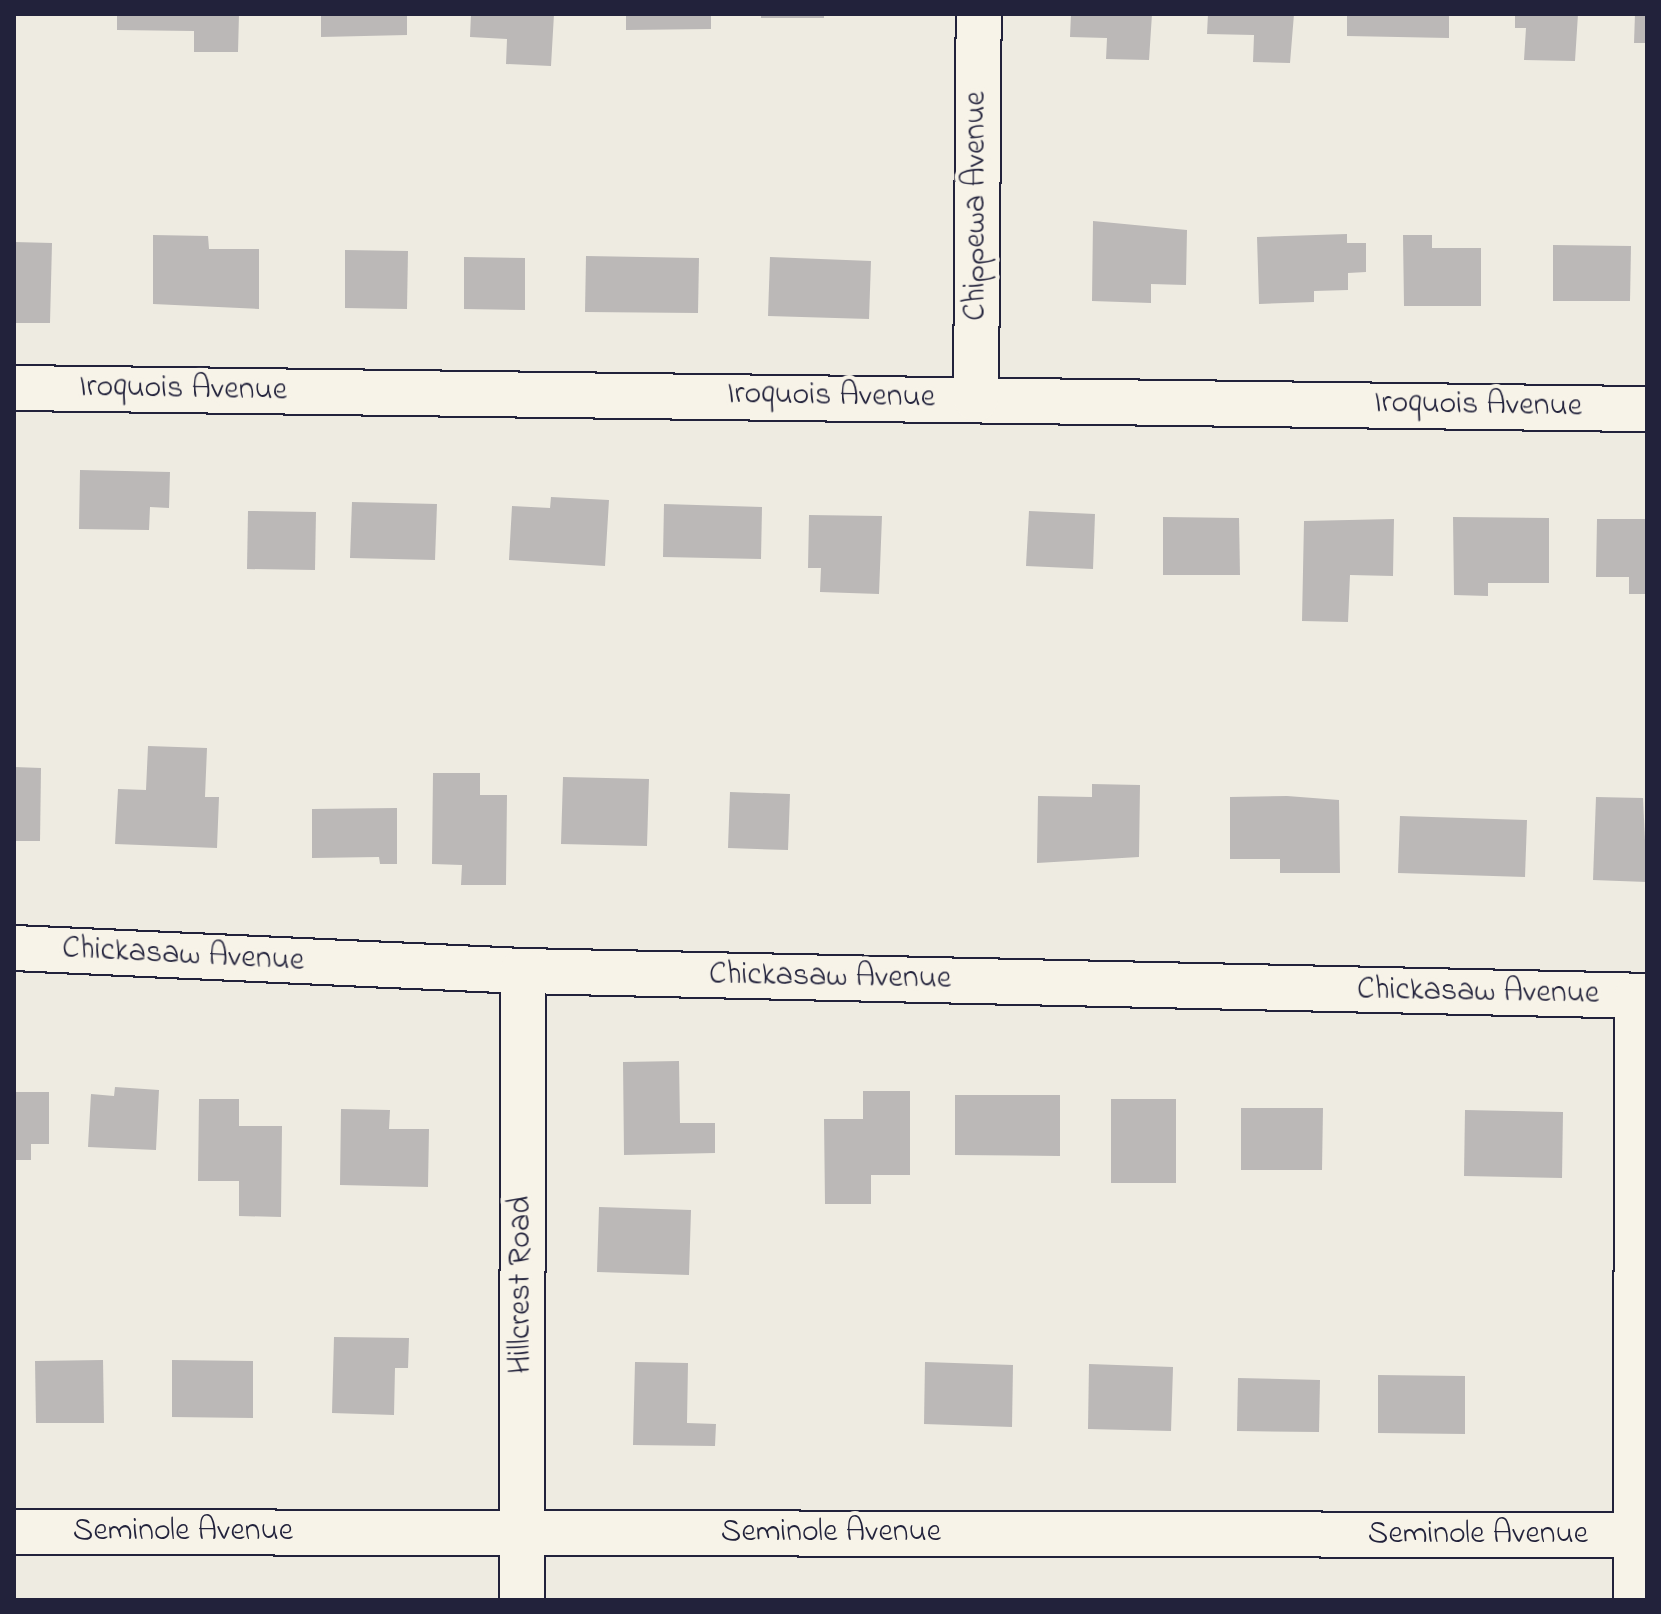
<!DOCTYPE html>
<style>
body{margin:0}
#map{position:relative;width:1661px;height:1614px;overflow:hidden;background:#eeebe1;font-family:"Indie Flower",sans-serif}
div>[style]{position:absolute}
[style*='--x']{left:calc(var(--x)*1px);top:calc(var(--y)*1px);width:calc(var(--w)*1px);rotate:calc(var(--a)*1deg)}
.building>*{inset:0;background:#bbb8b7}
.roads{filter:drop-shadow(2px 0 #22223b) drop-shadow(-2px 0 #22223b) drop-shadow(0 2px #22223b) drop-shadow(0 -2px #22223b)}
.minor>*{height:44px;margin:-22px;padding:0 22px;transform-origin:22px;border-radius:22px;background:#f7f3e8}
span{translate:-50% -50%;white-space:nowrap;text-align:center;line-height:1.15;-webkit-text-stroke:8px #f7f3e8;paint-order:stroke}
.street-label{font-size:32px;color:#22223b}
.frame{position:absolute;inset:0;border:16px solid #22223b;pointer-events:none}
</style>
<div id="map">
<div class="building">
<i style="clip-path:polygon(117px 14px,239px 14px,238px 52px,194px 52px,194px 31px,117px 30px)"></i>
<i style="clip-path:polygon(321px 14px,407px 14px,407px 35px,321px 37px)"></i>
<i style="clip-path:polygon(471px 14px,554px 14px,551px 66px,506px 64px,507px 39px,470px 37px)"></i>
<i style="clip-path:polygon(626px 14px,711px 14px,711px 29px,626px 30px)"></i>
<i style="clip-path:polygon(761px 14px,824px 14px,824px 18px,761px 18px)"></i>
<i style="clip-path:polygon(1071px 14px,1152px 14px,1149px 60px,1106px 59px,1107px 38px,1070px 37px)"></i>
<i style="clip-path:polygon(1208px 14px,1294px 14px,1290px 63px,1253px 62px,1254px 35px,1207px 34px)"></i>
<i style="clip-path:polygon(1347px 14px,1449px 14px,1449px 38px,1347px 36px)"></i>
<i style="clip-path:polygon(1515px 14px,1578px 14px,1575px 61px,1524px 60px,1526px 28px,1515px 28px)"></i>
<i style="clip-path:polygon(1635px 14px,1647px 14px,1647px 43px,1634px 43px)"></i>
<i style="clip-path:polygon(1093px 221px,1187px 230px,1186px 285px,1151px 284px,1151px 303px,1092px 301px)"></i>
<i style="clip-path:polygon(1347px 234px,1347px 243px,1366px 243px,1366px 272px,1348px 273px,1348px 290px,1314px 291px,1314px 302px,1259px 304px,1257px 237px)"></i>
<i style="clip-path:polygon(153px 235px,208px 236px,209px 249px,259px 249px,259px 309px,153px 304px)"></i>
<i style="clip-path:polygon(1403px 235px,1432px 235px,1432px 248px,1481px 248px,1481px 306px,1404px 306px)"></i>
<i style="clip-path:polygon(14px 242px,52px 243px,50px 323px,14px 323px)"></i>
<i style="clip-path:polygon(1553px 245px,1631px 246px,1630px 301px,1553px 301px)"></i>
<i style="clip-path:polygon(345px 250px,408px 251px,407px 309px,345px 308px)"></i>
<i style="clip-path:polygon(586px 256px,699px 258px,698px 313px,585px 312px)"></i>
<i style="clip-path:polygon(464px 257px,525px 258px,525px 310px,464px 309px)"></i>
<i style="clip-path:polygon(770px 257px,871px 261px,869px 319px,768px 316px)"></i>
<i style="clip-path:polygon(80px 470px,170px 472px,169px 508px,150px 507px,149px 530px,79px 529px)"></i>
<i style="clip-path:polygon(551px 497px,609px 500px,605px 566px,509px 560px,512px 506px,550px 508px)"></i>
<i style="clip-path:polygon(352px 502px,437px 504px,435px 560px,350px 558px)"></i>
<i style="clip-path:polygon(664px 504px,762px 507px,761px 559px,663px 557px)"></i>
<i style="clip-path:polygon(248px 511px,316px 512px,315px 570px,247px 569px)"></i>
<i style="clip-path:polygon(1029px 511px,1095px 514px,1093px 569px,1026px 566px)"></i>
<i style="clip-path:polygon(809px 515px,882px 516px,879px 594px,820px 592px,821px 568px,808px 568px)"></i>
<i style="clip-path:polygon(1163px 517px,1239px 518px,1240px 575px,1163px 575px)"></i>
<i style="clip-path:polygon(1453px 517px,1549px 518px,1549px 583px,1488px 583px,1488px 596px,1454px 595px)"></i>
<i style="clip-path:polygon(1394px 519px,1393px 576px,1350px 575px,1348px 622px,1302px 621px,1304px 521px)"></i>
<i style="clip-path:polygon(1597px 519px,1647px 519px,1647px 594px,1629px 594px,1629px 577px,1596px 577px)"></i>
<i style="clip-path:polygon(148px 746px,207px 748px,205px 797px,219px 797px,217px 848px,115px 844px,118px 789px,146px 790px)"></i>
<i style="clip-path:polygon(14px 767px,41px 768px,40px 841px,14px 841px)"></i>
<i style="clip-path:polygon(433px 773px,480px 773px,480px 795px,507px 795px,506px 885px,461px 885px,462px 865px,432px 864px)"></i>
<i style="clip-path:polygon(563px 777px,649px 779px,647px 846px,561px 844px)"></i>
<i style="clip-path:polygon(1092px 784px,1140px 785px,1139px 857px,1037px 863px,1038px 796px,1092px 797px)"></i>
<i style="clip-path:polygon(730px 792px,790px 794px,788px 850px,728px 848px)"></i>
<i style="clip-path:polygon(1287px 796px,1339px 800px,1340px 873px,1280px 873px,1280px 859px,1230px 859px,1230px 797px)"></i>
<i style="clip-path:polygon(1596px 797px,1643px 798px,1647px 882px,1593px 880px)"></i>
<i style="clip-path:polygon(397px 808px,397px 864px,380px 864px,379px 857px,312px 858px,312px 809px)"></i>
<i style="clip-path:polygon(1400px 816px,1527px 820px,1525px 877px,1398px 873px)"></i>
<i style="clip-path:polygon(679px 1061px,680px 1123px,715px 1123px,715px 1153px,624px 1155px,623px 1062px)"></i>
<i style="clip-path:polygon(115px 1087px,159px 1090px,156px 1150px,88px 1147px,91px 1094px,114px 1096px)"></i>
<i style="clip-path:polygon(863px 1091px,910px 1091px,910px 1175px,871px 1175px,871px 1204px,825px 1204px,824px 1119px,863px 1119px)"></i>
<i style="clip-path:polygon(14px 1092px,49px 1092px,49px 1144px,31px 1144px,31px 1160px,14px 1160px)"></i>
<i style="clip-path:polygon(955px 1095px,1060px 1095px,1060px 1156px,955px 1155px)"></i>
<i style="clip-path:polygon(199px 1099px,239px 1099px,239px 1126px,282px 1126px,281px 1217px,239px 1216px,239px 1181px,198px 1181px)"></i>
<i style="clip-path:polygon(1111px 1099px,1176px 1099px,1176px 1183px,1111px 1183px)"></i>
<i style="clip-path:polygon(1241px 1108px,1323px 1108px,1322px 1170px,1241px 1170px)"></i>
<i style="clip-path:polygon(341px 1109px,390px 1110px,389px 1129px,429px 1129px,428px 1187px,340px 1185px)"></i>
<i style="clip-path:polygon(1465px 1110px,1563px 1112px,1562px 1178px,1464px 1176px)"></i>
<i style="clip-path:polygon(599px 1207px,691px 1210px,689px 1275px,597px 1272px)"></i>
<i style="clip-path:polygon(334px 1337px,409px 1338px,408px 1368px,395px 1368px,394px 1415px,332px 1413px)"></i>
<i style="clip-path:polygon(103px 1360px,104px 1423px,36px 1423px,35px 1361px)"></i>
<i style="clip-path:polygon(172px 1360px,253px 1361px,253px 1418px,172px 1417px)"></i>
<i style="clip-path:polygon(635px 1362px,688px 1363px,687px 1423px,716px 1424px,715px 1446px,633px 1445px)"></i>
<i style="clip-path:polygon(925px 1362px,1013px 1365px,1012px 1427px,924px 1424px)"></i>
<i style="clip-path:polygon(1089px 1364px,1173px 1367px,1171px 1431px,1088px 1429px)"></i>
<i style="clip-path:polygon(1378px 1375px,1465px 1376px,1465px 1434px,1378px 1433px)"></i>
<i style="clip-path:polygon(1238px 1378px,1320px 1380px,1319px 1432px,1237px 1431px)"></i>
</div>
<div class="roads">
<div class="minor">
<i style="--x:14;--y:388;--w:1633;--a:0.74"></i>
<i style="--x:976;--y:399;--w:385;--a:-89.6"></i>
<i style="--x:14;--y:948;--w:510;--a:2.59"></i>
<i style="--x:523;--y:971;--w:1124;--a:1.27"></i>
<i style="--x:14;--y:1532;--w:1633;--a:0.11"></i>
<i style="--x:522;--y:1600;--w:629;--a:-89.91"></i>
<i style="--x:1636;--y:1600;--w:604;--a:-89.91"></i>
</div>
</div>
<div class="street-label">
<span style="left:977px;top:206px;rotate:-90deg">Chippewa Avenue</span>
<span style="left:183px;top:390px;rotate:1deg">Iroquois Avenue</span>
<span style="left:831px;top:397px;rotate:1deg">Iroquois Avenue</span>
<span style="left:1478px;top:406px;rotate:1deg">Iroquois Avenue</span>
<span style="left:183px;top:956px;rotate:3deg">Chickasaw Avenue</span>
<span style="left:830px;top:978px;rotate:1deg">Chickasaw Avenue</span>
<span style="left:1478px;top:993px;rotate:1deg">Chickasaw Avenue</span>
<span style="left:522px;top:1285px;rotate:-90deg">Hillcrest Road</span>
<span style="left:183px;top:1532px">Seminole Avenue</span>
<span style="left:831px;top:1533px">Seminole Avenue</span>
<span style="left:1478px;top:1535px">Seminole Avenue</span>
</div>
<div class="frame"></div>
</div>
